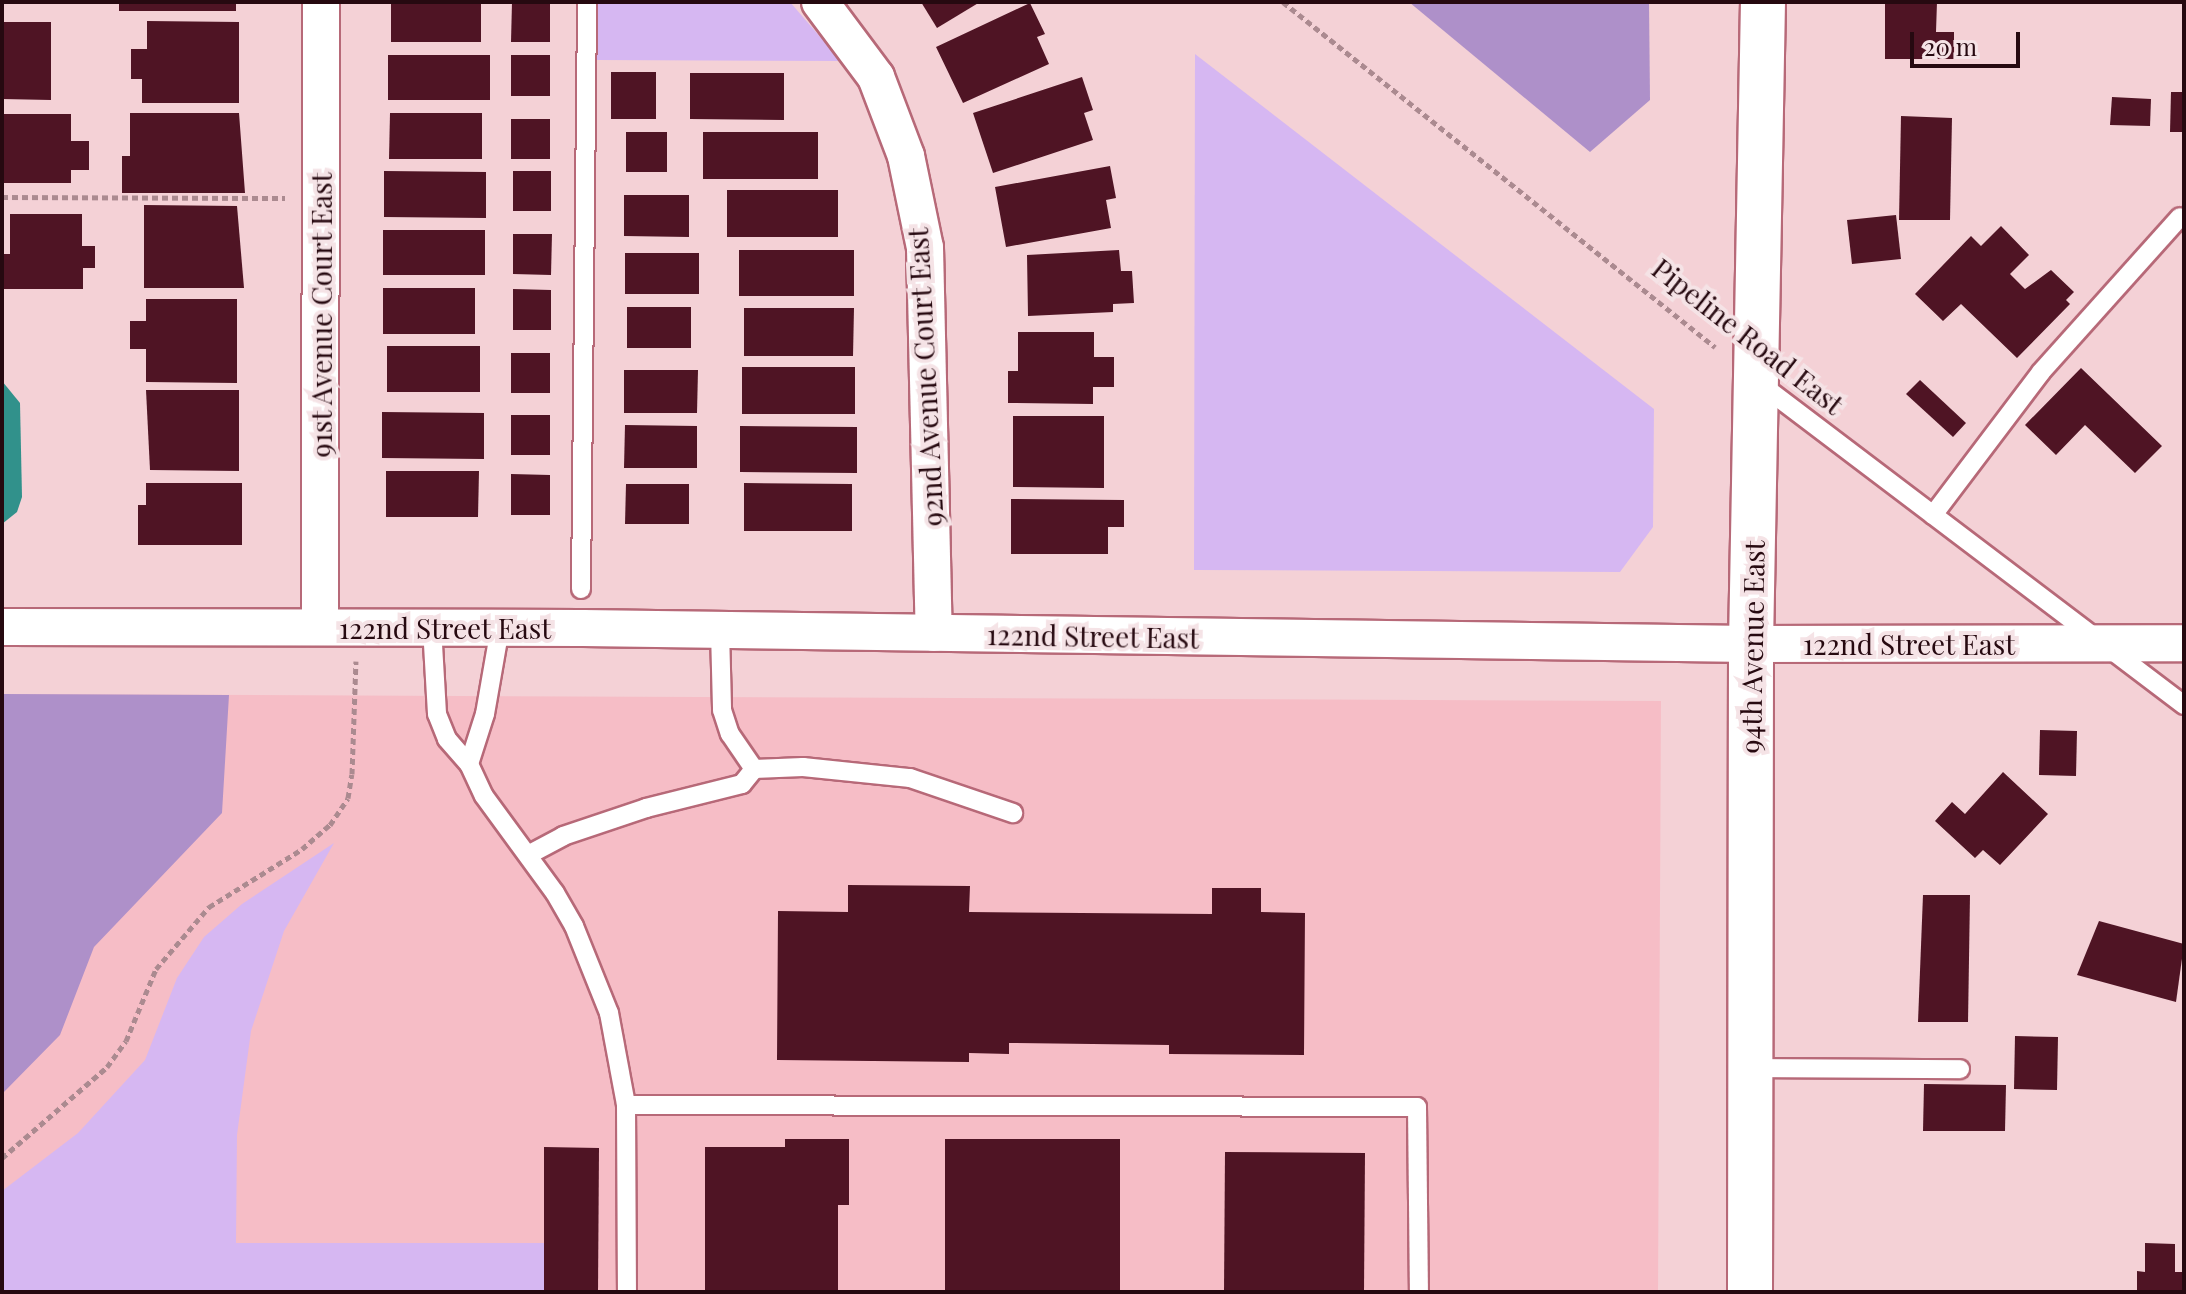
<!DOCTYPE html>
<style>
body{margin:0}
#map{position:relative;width:2186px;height:1294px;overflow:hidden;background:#f4d1d6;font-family:"Playfair Display",serif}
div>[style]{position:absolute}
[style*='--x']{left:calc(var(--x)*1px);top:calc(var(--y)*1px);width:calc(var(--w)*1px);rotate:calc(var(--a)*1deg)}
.built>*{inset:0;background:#f6bdc6}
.green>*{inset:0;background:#d6b7f2}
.forest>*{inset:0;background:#ae90c9}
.water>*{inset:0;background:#31918b}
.building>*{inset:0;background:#4f1424}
.path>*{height:5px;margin-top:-2.5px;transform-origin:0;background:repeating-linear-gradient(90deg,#ab8a90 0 6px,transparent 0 10px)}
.roads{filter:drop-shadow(2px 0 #b76978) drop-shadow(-2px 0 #b76978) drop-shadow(0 2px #b76978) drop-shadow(0 -2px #b76978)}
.lane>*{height:18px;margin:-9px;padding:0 9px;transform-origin:9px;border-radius:9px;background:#fff}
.street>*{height:36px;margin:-18px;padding:0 18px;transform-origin:18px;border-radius:18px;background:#fff}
.secondary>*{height:44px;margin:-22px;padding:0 22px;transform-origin:22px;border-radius:22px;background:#fff}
span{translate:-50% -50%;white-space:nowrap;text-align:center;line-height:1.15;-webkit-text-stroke:8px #f5e3e6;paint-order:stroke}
.street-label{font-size:28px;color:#260910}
.frame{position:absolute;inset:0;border:4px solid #260910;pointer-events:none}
.scale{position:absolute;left:1910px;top:32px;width:110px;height:36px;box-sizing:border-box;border:4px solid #260910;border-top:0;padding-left:10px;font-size:24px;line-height:28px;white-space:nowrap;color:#260910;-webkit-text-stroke:6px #f5e3e6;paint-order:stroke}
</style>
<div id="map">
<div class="built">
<i style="clip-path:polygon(2px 694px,1661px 701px,1658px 1292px,2px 1292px)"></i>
</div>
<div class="green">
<i style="clip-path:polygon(597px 2px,790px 2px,841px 61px,596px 60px)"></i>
<i style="clip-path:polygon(1195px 54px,1654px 409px,1653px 527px,1620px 572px,1194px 570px)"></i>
<i style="clip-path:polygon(334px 843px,284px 931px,251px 1031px,237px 1135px,236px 1243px,544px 1243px,544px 1292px,2px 1292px,2px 1191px,78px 1133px,145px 1060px,177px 978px,204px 937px,242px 904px)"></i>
</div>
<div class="forest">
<i style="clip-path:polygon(1409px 2px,1649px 2px,1650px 100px,1590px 152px)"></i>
<i style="clip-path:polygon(2px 694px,229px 695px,222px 813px,94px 947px,60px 1035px,2px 1094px)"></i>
</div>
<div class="water">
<i style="clip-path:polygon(2px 381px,20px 403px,22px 497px,17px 512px,2px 524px)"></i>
</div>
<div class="building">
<i style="clip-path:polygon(119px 2px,236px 2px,236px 11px,119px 11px)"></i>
<i style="clip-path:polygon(391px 2px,481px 2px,481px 42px,391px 42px)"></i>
<i style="clip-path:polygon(512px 2px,550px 2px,550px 42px,511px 42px)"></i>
<i style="clip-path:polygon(921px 2px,980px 2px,937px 28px)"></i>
<i style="clip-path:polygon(1885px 2px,1937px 2px,1936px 32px,1954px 32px,1954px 59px,1885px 59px)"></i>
<i style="clip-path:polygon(1030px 3px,1045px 34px,1037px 37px,1049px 64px,963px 103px,936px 47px)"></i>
<i style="clip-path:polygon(147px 21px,239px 22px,239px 103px,142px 103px,142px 79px,131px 79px,131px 49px,147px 49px)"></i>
<i style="clip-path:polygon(2px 22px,51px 22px,51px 100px,2px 99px)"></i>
<i style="clip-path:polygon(388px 55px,490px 55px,490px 100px,388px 100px)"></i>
<i style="clip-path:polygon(511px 55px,550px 55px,550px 96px,511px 96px)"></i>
<i style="clip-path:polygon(611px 72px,656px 72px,656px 119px,611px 119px)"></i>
<i style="clip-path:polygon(690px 73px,784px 73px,784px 120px,690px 119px)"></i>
<i style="clip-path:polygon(1082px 77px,1093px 110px,1084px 113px,1093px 140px,993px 173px,973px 113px)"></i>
<i style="clip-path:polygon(2171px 92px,2184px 92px,2184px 132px,2170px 132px)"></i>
<i style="clip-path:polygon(2112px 97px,2151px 99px,2150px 126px,2110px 125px)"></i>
<i style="clip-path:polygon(130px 113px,239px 113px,245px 193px,122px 193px,122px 156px,130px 156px)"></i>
<i style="clip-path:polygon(390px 113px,482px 113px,482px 159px,389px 159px)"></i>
<i style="clip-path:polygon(2px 114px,71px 114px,71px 141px,89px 141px,89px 170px,71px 170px,71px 183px,2px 183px)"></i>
<i style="clip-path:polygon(1901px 116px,1952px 118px,1950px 220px,1899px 220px)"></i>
<i style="clip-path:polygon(511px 119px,550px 119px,550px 159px,511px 159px)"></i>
<i style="clip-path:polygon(626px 132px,667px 132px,667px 172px,626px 172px)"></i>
<i style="clip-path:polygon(703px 132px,818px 132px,818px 179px,703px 179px)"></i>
<i style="clip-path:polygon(1110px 166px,1116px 198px,1106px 200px,1111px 228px,1006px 247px,995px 187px)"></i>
<i style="clip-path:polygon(384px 171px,486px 172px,486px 218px,384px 217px)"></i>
<i style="clip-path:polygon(513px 171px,551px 171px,551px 211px,513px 211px)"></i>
<i style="clip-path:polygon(727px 190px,838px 190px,838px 237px,727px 237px)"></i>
<i style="clip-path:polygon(624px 195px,689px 195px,689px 237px,624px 236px)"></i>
<i style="clip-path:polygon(144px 205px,237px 206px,244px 288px,144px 288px)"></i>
<i style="clip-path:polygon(10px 214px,82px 214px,82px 246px,95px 246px,95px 268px,83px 268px,83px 289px,2px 289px,2px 254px,10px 254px)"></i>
<i style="clip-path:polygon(1896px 215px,1901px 259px,1852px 264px,1847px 220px)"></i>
<i style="clip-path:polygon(2001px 226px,2029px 255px,2010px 274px,2025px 289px,2051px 270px,2074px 292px,2066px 300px,2070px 304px,2017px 358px,1961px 304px,1943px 321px,1915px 294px,1971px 236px,1981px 246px)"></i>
<i style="clip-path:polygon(383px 230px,485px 230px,485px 275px,383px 275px)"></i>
<i style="clip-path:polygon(513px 234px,552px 234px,551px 275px,513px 274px)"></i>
<i style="clip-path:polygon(739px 250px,854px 250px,854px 296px,739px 296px)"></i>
<i style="clip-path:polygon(1119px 250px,1121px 271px,1132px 271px,1134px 303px,1113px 304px,1113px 312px,1028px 316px,1027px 255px)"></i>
<i style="clip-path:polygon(625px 253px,699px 253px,699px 294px,625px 294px)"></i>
<i style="clip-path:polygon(383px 288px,475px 288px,475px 334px,383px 334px)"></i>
<i style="clip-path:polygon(513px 289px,551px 290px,551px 330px,513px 330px)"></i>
<i style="clip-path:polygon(146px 299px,237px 299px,237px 383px,146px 382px,146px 349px,130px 349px,130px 321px,146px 321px)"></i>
<i style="clip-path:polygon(627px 307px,691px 307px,691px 348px,627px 348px)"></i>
<i style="clip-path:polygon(744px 308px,854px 308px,853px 356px,744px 356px)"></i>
<i style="clip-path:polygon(1018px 332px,1094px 332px,1094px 357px,1114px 357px,1114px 387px,1093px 387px,1093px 404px,1008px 403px,1008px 371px,1018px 371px)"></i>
<i style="clip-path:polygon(387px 346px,480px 346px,480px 392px,387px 392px)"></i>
<i style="clip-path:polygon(511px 353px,550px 353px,550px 393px,511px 393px)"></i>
<i style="clip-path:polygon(742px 367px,855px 367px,855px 414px,742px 414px)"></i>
<i style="clip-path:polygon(2081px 368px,2162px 446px,2135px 473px,2085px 425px,2056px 455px,2025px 425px)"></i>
<i style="clip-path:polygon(624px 370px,698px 370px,697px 413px,624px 413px)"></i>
<i style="clip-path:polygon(1920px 380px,1966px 423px,1953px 437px,1906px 394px)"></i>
<i style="clip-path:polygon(146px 390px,239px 390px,239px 471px,150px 470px)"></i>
<i style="clip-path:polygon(382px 412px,484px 413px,484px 459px,382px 458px)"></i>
<i style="clip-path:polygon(511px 415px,550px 415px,550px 455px,511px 455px)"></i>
<i style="clip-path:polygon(1013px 416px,1104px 416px,1104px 488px,1013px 487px)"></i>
<i style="clip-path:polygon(625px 425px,697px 426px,697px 468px,624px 468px)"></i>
<i style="clip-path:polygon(740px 426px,857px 427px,857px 473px,740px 472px)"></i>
<i style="clip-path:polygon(386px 471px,479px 471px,478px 517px,386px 517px)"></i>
<i style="clip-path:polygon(511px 474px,550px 475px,550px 515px,511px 515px)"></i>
<i style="clip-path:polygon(146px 483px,242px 483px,242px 545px,138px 545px,138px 505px,146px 505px)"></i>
<i style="clip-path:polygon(744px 483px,852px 484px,852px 531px,744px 531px)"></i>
<i style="clip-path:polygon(626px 484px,689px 484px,689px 524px,625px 524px)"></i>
<i style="clip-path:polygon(1011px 499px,1124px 500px,1124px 527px,1108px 527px,1108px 554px,1011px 554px)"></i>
<i style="clip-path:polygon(2040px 730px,2077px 731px,2076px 776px,2039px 775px)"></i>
<i style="clip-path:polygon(2003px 772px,2048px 814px,2000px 865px,1983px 850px,1975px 858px,1935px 821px,1952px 802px,1965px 814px)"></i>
<i style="clip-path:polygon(848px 885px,970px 886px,969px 912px,1212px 914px,1212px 888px,1261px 888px,1261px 912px,1305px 913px,1304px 1055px,1169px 1054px,1169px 1045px,1009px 1043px,1009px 1054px,969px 1053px,969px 1062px,777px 1060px,778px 911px,848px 912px)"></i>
<i style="clip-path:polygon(1923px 895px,1970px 895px,1968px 1022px,1918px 1022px)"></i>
<i style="clip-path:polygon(2099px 921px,2184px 944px,2176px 1002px,2077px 975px)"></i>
<i style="clip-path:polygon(2015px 1036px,2058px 1037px,2057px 1090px,2014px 1089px)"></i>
<i style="clip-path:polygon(1924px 1084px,2006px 1085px,2005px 1131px,1923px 1131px)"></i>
<i style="clip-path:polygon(785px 1139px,849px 1139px,849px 1205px,838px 1205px,838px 1292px,705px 1292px,705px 1147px,785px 1147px)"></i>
<i style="clip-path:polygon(945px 1139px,1120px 1139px,1120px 1292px,945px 1292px)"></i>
<i style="clip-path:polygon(544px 1147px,599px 1148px,598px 1292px,544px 1292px)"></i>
<i style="clip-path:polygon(1225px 1152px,1365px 1153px,1364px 1292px,1224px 1292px)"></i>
<i style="clip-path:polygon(2145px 1243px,2175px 1244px,2175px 1272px,2184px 1272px,2184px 1292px,2137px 1292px,2137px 1271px,2145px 1272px)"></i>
</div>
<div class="path">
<i style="--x:1283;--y:2;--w:553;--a:38.61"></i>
<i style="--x:2;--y:197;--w:283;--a:0.2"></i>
<i style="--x:2;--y:1158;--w:139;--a:-40.9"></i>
<i style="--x:107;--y:1067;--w:32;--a:-54"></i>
<i style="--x:126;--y:1041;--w:78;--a:-67.4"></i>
<i style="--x:156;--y:969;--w:82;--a:-49.5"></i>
<i style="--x:209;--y:907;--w:110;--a:-31.9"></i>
<i style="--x:302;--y:849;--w:37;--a:-41"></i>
<i style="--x:330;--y:825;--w:32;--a:-56"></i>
<i style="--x:348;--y:798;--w:24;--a:-81"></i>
<i style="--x:352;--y:774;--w:113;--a:-88"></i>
</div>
<div class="roads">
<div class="lane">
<i style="--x:1759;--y:383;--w:533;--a:37.15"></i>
<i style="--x:1933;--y:515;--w:179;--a:-52.9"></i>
<i style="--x:2041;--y:372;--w:208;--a:-48.1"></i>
<i style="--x:581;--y:589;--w:587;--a:-89.41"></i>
<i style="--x:432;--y:627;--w:87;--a:86.7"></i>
<i style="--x:437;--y:714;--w:27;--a:68"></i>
<i style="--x:447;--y:739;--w:33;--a:49"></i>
<i style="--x:469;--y:764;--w:35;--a:65"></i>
<i style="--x:484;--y:796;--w:120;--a:53.8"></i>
<i style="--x:555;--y:893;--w:38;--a:60"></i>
<i style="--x:574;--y:926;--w:94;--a:68.1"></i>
<i style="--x:609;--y:1013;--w:94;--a:79.5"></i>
<i style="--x:626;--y:1105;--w:187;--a:89.7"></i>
<i style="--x:720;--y:631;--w:79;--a:88.5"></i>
<i style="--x:722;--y:710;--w:25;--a:72"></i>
<i style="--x:730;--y:734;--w:42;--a:55.6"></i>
<i style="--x:754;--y:769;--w:49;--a:-2.3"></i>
<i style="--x:803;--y:767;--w:108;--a:5.9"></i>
<i style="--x:910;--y:778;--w:109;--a:18.8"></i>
<i style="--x:469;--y:764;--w:52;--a:-72.3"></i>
<i style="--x:485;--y:714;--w:87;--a:-80.1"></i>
<i style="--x:528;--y:855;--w:40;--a:-28"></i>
<i style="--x:563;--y:836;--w:88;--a:-18.6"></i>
<i style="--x:646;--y:808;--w:99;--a:-14"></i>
<i style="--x:742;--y:784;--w:19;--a:-51"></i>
<i style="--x:1750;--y:1068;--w:210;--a:0.3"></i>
<i style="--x:626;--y:1105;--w:791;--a:0.14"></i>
<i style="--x:1417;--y:1107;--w:185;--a:89.4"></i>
</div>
<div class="street">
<i style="--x:820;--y:2;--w:94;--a:53.3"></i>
<i style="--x:876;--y:77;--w:85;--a:69.2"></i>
<i style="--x:906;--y:156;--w:94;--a:78.3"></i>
<i style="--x:925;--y:248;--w:385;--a:88.7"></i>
<i style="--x:2;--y:627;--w:581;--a:0.1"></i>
<i style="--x:583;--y:628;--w:1168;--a:0.78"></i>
<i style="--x:1751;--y:644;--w:433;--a:-0.1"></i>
<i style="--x:320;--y:627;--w:625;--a:-89.91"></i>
</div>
<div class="secondary">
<i style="--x:1750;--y:1292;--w:648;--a:-89.91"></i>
<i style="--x:1751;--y:644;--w:642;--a:-88.93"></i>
</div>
</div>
<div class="street-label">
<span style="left:321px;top:315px;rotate:-90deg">91st Avenue Court East</span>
<span style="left:1748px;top:336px;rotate:38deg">Pipeline Road East</span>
<span style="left:925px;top:377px;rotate:-93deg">92nd Avenue Court East</span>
<span style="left:445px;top:628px">122nd Street East</span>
<span style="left:1093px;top:636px;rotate:1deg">122nd Street East</span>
<span style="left:1909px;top:644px">122nd Street East</span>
<span style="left:1752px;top:647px;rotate:-89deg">94th Avenue East</span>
</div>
<div class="frame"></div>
<div class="scale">20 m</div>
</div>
